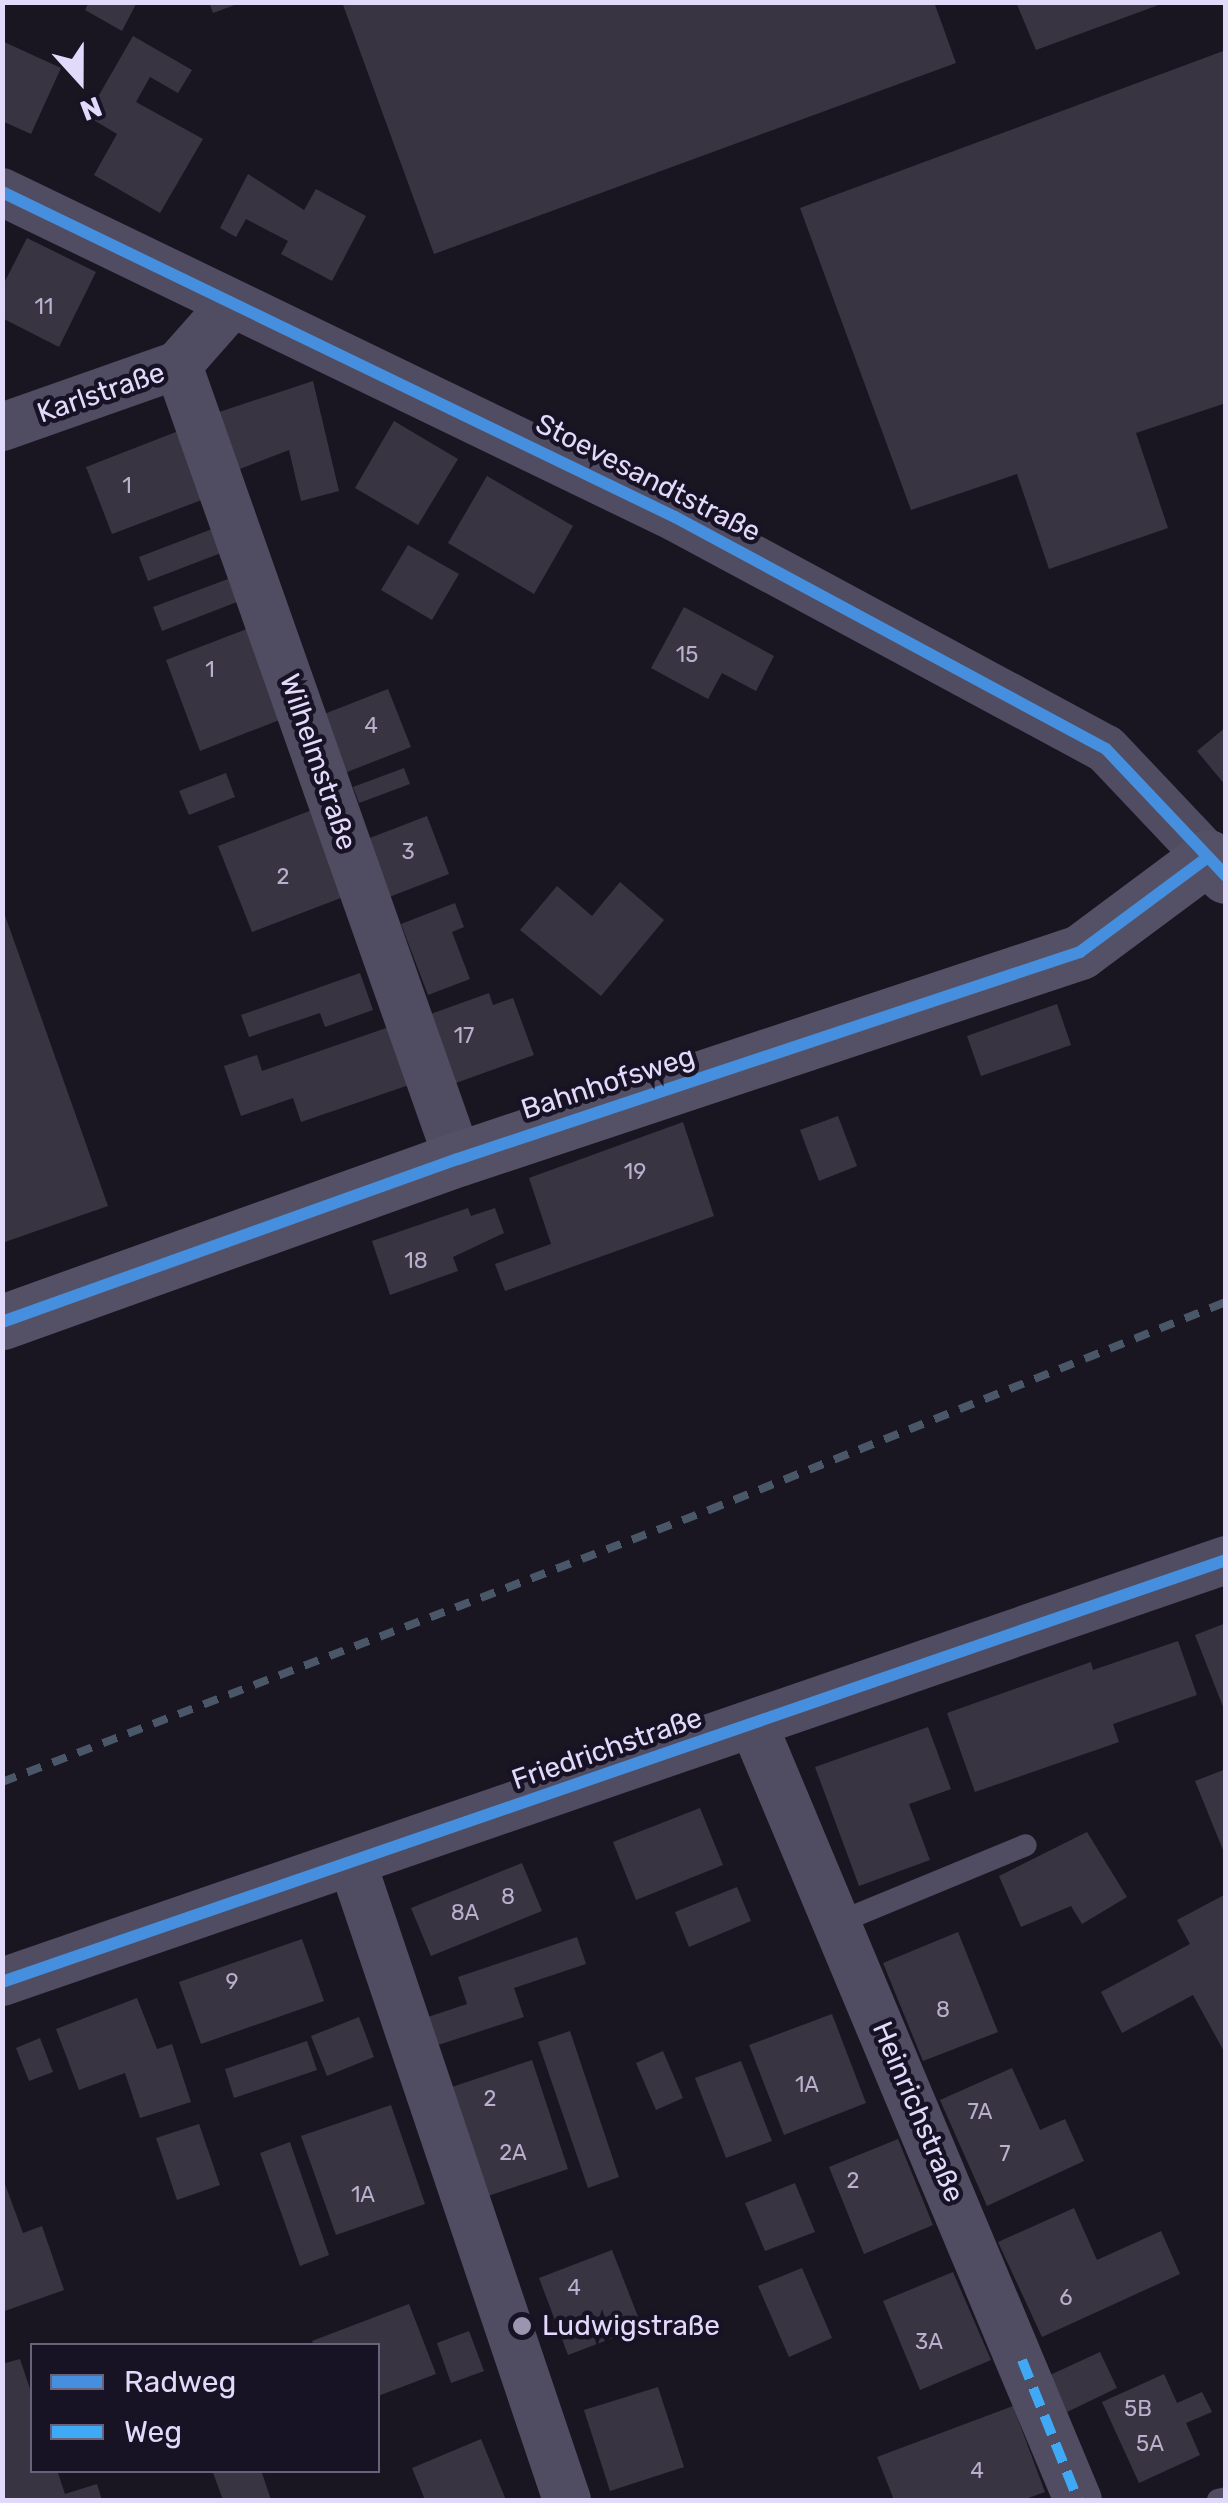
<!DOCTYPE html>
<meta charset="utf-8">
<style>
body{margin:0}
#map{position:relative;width:1228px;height:2503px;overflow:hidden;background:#191621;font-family:Rubik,sans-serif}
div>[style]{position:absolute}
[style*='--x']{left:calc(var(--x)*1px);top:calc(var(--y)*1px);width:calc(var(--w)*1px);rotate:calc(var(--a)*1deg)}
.building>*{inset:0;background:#393442}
.lane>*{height:22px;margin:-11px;padding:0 11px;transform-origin:11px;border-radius:11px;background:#504c61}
.street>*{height:48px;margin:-24px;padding:0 24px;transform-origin:24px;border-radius:24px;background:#504c61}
.secondary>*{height:55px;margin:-27.5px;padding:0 27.5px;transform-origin:27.5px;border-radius:27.5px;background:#545166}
.rail>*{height:8px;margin-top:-4px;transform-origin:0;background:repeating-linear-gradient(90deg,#4a5768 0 15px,transparent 0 27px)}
.quiet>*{height:10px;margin-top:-5px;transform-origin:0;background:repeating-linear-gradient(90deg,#3fa9f5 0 20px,transparent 0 30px)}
.cycleway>*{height:12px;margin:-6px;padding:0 6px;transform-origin:6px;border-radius:6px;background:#468fdf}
.dots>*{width:28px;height:28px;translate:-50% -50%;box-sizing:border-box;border:5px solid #181225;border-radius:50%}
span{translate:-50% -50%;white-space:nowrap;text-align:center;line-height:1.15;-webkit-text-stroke:9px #181225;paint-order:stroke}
.number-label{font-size:22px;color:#b8b0cd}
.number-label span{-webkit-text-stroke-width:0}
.street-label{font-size:28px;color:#e2dafb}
.poi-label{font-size:28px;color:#e2dafb}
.left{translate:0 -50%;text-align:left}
.frame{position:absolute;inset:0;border:5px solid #e2dafb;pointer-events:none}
.legend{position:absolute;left:30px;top:2343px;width:350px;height:130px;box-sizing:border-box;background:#181225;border:2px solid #69627b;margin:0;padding:12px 18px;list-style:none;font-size:30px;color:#e2dafb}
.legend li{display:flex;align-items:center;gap:20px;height:50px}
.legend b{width:50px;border:2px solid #69627b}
.north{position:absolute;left:30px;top:30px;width:100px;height:100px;-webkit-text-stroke:8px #181225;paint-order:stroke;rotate:159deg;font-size:28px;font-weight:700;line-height:40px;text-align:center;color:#e2dafb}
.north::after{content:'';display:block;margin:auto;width:35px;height:45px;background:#e2dafb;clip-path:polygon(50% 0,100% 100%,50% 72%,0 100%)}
</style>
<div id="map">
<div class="building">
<i style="clip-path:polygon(89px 2px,137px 2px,122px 31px,85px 10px)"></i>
<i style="clip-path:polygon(209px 2px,240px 2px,240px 3px,213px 13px)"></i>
<i style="clip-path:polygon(342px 2px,934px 2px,956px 63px,434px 254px)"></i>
<i style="clip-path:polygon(1016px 2px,1164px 2px,1164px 3px,1036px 50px)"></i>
<i style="clip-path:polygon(133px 36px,192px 70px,178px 93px,150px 77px,136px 102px,203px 139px,160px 213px,94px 175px,117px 134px,87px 116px)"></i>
<i style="clip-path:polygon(2px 41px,61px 68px,31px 134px,2px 121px)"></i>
<i style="clip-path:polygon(1226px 50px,1226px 403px,1136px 433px,1168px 528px,1049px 569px,1017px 474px,911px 510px,800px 208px)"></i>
<i style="clip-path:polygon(248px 174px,304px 210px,316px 189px,366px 216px,332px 281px,281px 254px,288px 241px,246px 219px,236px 237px,220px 228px)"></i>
<i style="clip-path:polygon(27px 238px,96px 272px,59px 347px,2px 318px,2px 287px)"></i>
<i style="clip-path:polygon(313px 381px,339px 491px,301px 501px,289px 450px,232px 472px,210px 415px)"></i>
<i style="clip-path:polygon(394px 421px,458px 459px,418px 525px,355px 488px)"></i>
<i style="clip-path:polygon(181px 430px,207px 498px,112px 534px,86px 467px)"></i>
<i style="clip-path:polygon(487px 476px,573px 526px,534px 594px,448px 543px)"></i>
<i style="clip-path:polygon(212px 529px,221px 553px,148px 581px,139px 557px)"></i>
<i style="clip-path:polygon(408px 545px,459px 574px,432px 620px,381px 590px)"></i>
<i style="clip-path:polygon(228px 579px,237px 602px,162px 631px,153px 607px)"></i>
<i style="clip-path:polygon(684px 607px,774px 656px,756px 691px,722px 673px,708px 699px,651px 668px)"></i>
<i style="clip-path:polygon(252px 627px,287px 717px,200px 751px,166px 660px)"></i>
<i style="clip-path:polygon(388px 689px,411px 747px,342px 774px,319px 716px)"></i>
<i style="clip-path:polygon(1226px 727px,1226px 786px,1197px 751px)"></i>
<i style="clip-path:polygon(404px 768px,410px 784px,359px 803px,353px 787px)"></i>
<i style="clip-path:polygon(226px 773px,235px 797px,189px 815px,179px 791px)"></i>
<i style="clip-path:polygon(312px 810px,346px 896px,252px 932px,218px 846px)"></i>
<i style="clip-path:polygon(427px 816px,449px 874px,384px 899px,362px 841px)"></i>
<i style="clip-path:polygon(620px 882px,664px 920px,601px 996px,520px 930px,557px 886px,592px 916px)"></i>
<i style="clip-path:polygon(455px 903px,464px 927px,452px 932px,470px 979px,428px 995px,401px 924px)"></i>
<i style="clip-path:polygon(2px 907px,108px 1206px,2px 1243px)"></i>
<i style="clip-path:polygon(360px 973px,373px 1010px,325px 1027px,320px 1013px,249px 1037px,241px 1015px)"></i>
<i style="clip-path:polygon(489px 993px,493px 1005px,513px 998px,534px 1055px,453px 1084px,428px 1015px)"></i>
<i style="clip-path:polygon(1057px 1004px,1071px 1045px,981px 1076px,967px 1036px)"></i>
<i style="clip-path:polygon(392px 1026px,412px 1084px,301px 1122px,293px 1098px,241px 1116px,224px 1066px,257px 1055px,262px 1071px)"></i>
<i style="clip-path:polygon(838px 1116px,857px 1166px,819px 1181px,800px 1130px)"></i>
<i style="clip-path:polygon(683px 1122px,714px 1216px,505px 1291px,495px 1264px,551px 1244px,529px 1178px)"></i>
<i style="clip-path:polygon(468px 1208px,471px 1216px,495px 1208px,504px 1233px,453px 1257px,458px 1271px,390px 1295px,372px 1241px)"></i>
<i style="clip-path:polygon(1226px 1623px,1226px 1712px,1225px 1712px,1195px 1635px)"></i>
<i style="clip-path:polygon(1178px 1641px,1197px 1695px,1113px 1724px,1119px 1742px,975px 1792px,947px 1713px,1091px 1662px,1093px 1670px)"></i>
<i style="clip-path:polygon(928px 1727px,951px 1789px,909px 1804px,930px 1860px,859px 1886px,815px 1767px)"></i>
<i style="clip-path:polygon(1226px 1769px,1226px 1855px,1225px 1855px,1195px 1781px)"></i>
<i style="clip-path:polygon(700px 1808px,723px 1865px,636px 1900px,613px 1842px)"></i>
<i style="clip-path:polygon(1087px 1832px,1127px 1897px,1082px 1924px,1071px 1906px,1021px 1927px,999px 1876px)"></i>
<i style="clip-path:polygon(522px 1863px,542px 1911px,431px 1956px,411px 1908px)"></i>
<i style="clip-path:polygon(737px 1887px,751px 1921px,689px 1947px,675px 1912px)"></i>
<i style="clip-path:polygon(1226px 1894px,1226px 2055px,1193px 1995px,1122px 2033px,1101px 1992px,1190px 1944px,1177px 1920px)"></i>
<i style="clip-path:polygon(958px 1932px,998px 2032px,923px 2061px,883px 1963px)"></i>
<i style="clip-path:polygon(577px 1937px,586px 1964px,514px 1988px,524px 2017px,438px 2045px,428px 2017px,467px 2004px,458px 1977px)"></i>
<i style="clip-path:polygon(302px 1939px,324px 2001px,201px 2044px,179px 1982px)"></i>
<i style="clip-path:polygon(137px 1998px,157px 2049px,172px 2044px,191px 2102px,140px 2118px,125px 2073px,79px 2090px,56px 2029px)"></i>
<i style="clip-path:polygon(832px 2014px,866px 2103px,784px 2135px,749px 2045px)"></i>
<i style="clip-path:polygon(359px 2017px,374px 2057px,327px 2076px,311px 2036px)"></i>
<i style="clip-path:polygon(570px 2031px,619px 2177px,588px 2188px,538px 2042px)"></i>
<i style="clip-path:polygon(40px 2038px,53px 2072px,29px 2081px,16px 2048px)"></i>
<i style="clip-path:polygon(307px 2041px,317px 2070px,234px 2098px,225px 2069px)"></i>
<i style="clip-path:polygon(663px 2051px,683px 2098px,656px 2110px,636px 2063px)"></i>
<i style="clip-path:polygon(532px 2060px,568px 2169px,488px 2196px,452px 2087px)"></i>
<i style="clip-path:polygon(741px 2061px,772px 2141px,726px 2158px,695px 2078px)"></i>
<i style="clip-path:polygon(1012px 2068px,1040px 2130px,1065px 2119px,1084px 2161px,987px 2206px,940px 2100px)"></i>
<i style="clip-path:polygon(391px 2105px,425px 2204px,336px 2235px,301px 2136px)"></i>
<i style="clip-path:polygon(199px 2124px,220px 2185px,177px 2200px,156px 2138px)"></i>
<i style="clip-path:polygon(898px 2139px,933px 2225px,864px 2254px,829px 2167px)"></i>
<i style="clip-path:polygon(290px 2142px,329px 2255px,300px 2266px,260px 2153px)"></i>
<i style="clip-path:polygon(2px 2176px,23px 2233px,42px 2226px,64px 2290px,2px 2312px)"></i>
<i style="clip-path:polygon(795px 2183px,815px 2232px,765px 2251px,745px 2203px)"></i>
<i style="clip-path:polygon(1074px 2208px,1097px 2260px,1161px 2231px,1180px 2274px,1042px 2337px,998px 2242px)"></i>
<i style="clip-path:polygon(612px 2250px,642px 2327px,568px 2355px,539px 2278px)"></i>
<i style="clip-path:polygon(802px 2268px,832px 2338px,789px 2357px,758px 2286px)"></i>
<i style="clip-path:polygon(953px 2272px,991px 2360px,920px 2390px,883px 2301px)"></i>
<i style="clip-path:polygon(409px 2304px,436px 2374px,378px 2396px,378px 2346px,314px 2346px,312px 2341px)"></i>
<i style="clip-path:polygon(469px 2331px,484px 2371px,451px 2383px,437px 2343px)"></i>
<i style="clip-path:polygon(1100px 2352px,1117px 2388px,1067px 2412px,1050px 2375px)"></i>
<i style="clip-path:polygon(20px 2359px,32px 2395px,32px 2470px,57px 2470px,65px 2494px,97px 2484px,102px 2500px,2px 2500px,2px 2364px)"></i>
<i style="clip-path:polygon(1164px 2374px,1177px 2403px,1202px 2392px,1212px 2412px,1186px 2423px,1200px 2455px,1139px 2483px,1102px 2402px)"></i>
<i style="clip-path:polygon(658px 2387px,684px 2467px,610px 2491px,584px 2410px)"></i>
<i style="clip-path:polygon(1013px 2406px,1045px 2492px,1023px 2500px,894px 2500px,877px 2457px)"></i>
<i style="clip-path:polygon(481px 2439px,506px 2500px,425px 2500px,412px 2468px)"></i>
<i style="clip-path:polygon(212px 2470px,261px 2470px,271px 2500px,223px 2500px)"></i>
</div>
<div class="lane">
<i style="--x:837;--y:1923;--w:204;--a:-22.4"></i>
<i style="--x:1218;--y:2500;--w:8;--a:-14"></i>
</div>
<div class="street">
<i style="--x:2;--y:192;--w:747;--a:25.78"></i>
<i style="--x:675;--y:517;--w:489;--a:28.3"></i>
<i style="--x:1106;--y:749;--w:149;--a:46.6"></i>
<i style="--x:178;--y:365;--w:842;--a:70.58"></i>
<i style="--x:2;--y:427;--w:187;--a:-19.4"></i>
<i style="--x:178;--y:365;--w:81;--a:-48.5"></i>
<i style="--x:754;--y:1726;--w:839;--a:67.29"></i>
<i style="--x:352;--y:1862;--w:673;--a:71.38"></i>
<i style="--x:2;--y:1982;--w:1295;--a:-19.02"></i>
</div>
<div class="secondary">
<i style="--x:2;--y:1322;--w:484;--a:-19.7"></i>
<i style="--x:458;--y:1159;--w:656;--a:-18.41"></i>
<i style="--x:1080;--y:952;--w:159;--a:-36.6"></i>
<i style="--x:1208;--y:857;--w:26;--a:47"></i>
</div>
<div class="rail">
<i style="--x:2;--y:1782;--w:758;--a:-21.04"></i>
<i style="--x:709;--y:1510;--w:557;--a:-21.92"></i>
</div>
<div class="quiet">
<i style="--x:1022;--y:2360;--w:151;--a:68.2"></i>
</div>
<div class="cycleway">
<i style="--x:2;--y:192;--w:747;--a:25.78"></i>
<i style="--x:675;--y:517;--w:489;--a:28.3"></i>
<i style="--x:1106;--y:749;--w:175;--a:46.6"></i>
<i style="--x:2;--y:1322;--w:484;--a:-19.7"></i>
<i style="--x:458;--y:1159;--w:656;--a:-18.41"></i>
<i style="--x:1080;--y:952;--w:159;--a:-36.6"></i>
<i style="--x:2;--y:1982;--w:1295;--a:-19.02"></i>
</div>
<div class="dots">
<i style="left:522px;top:2326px;background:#9c95af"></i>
</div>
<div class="number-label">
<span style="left:44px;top:307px">11</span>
<span style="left:127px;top:486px">1</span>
<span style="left:687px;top:655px">15</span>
<span style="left:210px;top:670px">1</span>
<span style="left:371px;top:726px">4</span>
<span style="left:408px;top:852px">3</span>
<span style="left:283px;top:877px">2</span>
<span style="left:464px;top:1036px">17</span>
<span style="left:635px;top:1172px">19</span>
<span style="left:416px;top:1261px">18</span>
<span style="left:508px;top:1897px">8</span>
<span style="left:465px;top:1913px">8A</span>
<span style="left:232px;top:1982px">9</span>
<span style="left:943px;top:2010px">8</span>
<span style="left:807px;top:2085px">1A</span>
<span style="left:490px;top:2099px">2</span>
<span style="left:980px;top:2112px">7A</span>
<span style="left:513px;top:2153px">2A</span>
<span style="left:1005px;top:2154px">7</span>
<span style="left:853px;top:2181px">2</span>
<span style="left:363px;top:2195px">1A</span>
<span style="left:574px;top:2288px">4</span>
<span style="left:1066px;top:2298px">6</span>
<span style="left:929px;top:2342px">3A</span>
<span style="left:1138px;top:2409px">5B</span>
<span style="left:1150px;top:2444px">5A</span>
<span style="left:977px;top:2471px">4</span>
</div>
<div class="street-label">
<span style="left:101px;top:393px;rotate:-19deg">Karlstraße</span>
<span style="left:648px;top:478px;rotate:27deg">Stoevesandtstraße</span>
<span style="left:318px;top:762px;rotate:71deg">Wilhelmstraße</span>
<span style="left:608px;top:1083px;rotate:-18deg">Bahnhofsweg</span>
<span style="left:607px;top:1749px;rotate:-19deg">Friedrichstraße</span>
<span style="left:918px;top:2112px;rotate:67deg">Heinrichstraße</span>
</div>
<div class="poi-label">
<span class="left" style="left:542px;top:2326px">Ludwigstraße</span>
</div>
<div class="frame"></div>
<ul class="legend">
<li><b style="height:12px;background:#468fdf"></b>Radweg</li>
<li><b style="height:12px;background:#3fa9f5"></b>Weg</li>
</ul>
<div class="north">N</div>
</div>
